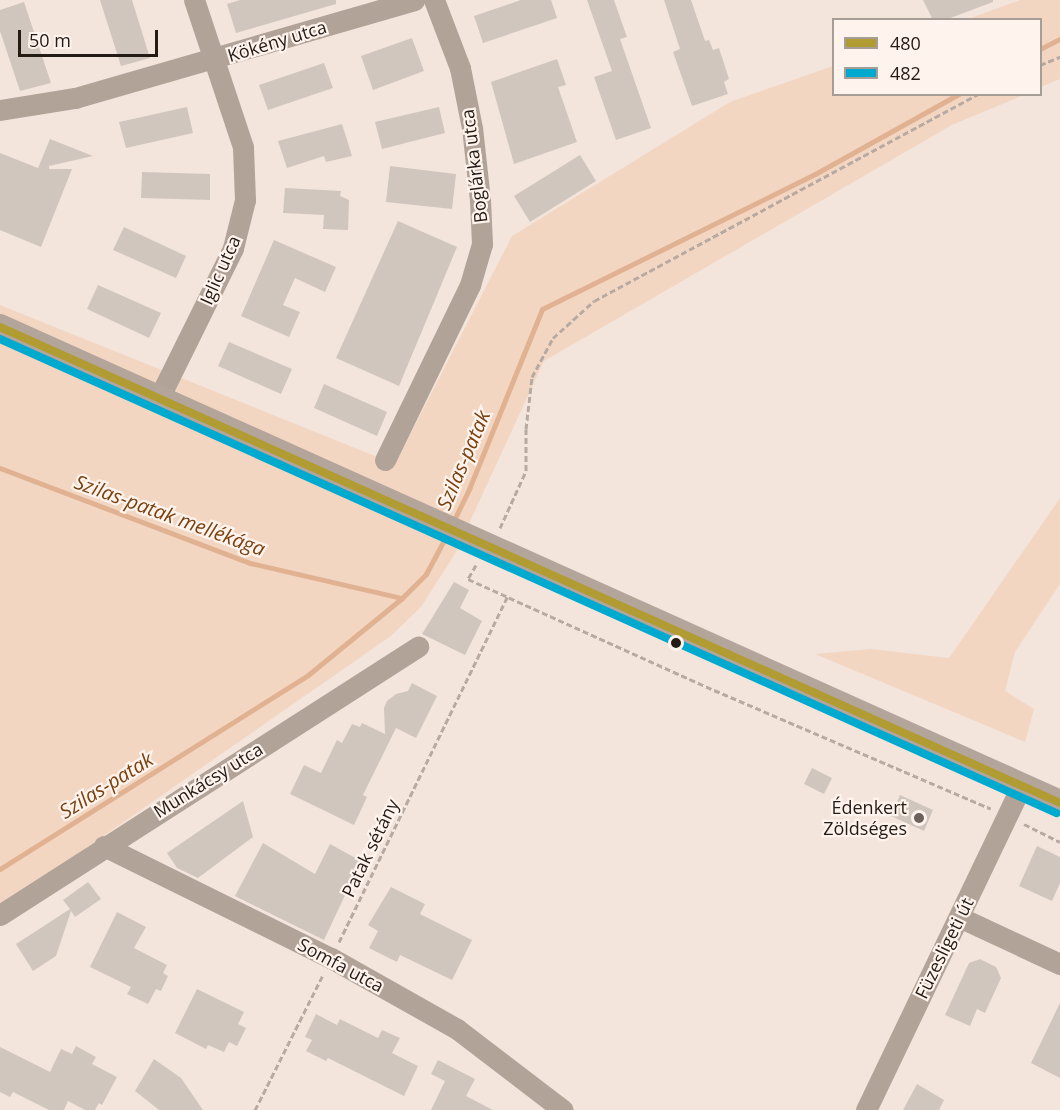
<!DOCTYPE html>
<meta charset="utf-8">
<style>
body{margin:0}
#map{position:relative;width:1060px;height:1110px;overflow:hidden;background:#f3e5dc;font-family:"Open Sans",sans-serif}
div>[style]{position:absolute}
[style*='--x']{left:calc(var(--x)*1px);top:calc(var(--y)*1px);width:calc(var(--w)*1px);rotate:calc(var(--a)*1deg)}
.green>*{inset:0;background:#f3d6c2}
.stream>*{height:5px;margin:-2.5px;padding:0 2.5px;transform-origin:2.5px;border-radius:2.5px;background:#e1b292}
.building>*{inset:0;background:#d1c6be}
.path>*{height:3px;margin-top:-1.5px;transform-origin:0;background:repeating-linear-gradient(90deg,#b7aaa2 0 6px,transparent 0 9px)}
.minor>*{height:21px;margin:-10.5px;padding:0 10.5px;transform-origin:10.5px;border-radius:10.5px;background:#b2a399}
.major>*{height:26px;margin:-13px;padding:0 13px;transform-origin:13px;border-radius:13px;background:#b4a59b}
.bus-1>*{height:8px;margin:-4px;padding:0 4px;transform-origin:4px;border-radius:4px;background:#b09c33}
.bus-2>*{height:8px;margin:-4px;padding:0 4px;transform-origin:4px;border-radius:4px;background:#00a9ce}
.dots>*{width:16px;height:16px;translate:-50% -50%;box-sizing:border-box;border:3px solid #fff4ed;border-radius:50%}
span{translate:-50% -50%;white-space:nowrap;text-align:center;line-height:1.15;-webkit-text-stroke:4.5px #fff4ed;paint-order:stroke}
.street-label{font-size:18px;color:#241b15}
.poi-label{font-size:18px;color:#241b15}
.right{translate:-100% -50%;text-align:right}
.water-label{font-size:20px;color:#794010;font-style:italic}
.legend{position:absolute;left:832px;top:18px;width:210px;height:78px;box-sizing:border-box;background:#fff4ed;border:2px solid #a79d97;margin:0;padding:8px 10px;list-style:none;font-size:18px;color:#241b15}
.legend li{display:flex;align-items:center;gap:12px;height:30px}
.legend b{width:30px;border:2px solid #a79d97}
.scale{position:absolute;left:18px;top:30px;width:140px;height:27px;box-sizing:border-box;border:3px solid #241b15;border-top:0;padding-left:8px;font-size:18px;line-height:21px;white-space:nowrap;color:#241b15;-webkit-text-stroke:4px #fff4ed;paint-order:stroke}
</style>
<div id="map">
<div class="green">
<i style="clip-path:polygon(1020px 0,1060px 0,1060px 79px,1041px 87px,1040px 20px,968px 19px)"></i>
<i style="clip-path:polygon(833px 66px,834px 94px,1024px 95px,952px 125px,544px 361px,455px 554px,421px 607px,391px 636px,0 908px,0 305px,395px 464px,512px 236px,730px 102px)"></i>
<i style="clip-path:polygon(1060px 498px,1060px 584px,1015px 652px,1005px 691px,1034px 709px,1025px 742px,815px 654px,871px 649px,949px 658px)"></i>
</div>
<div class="stream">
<i style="--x:1040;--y:49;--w:22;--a:-27"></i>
<i style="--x:0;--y:468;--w:267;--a:20.8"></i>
<i style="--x:250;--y:563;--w:156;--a:13"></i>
<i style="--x:453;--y:522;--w:37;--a:-64"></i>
<i style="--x:469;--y:489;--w:194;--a:-67.9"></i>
<i style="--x:542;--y:309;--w:305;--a:-26.3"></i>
<i style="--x:815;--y:174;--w:165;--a:-29.1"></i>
<i style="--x:0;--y:869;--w:364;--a:-32.2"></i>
<i style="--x:308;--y:675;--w:122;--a:-39.3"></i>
<i style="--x:402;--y:598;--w:34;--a:-45"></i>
<i style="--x:426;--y:574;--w:43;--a:-62.2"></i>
</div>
<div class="building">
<i style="clip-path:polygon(100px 0,132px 0,150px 58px,121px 66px)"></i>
<i style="clip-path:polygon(240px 0,336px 0,336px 4px,236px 33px,227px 4px)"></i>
<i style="clip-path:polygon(521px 0,551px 0,557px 18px,483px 43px,474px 16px)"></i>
<i style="clip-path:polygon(587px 0,614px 0,627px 37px,620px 39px,651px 128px,616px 140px,594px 77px,612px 71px)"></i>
<i style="clip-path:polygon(664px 0,691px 0,705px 41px,709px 40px,713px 50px,719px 48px,729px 79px,724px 82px,728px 94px,692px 106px,673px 52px,680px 49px)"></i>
<i style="clip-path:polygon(923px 0,993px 0,993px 2px,945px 20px,933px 20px)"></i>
<i style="clip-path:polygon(24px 2px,51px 83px,20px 91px,0 31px,0 10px)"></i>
<i style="clip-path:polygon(412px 38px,424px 71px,373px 90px,361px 56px)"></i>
<i style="clip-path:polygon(557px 59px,566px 85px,558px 87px,577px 142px,514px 164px,491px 82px)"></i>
<i style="clip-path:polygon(324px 63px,333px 88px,268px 110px,259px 85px)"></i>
<i style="clip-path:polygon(187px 107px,193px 133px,126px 148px,119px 122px)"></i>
<i style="clip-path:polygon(439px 107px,445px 133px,382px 149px,375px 122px)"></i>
<i style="clip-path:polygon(342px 124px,352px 156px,326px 162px,324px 156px,287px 168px,278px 141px)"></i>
<i style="clip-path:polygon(50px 139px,93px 156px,49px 166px,49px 169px,72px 169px,41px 247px,0 230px,0 153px,38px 168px)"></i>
<i style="clip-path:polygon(580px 155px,596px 181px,530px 222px,514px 196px)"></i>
<i style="clip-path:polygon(390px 166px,456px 174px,452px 209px,386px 202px)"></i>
<i style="clip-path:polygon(142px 172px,210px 174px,210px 200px,141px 198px)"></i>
<i style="clip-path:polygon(285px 188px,341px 191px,340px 196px,349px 200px,348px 230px,323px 229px,324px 215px,283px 213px)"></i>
<i style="clip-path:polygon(398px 221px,457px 247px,399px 386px,336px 358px)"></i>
<i style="clip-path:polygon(124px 227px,186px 256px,176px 278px,113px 250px)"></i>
<i style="clip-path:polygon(274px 240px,336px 267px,325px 292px,295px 278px,283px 305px,300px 312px,289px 337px,241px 316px)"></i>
<i style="clip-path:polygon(98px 285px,161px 313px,149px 338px,87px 309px)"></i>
<i style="clip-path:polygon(229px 342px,292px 369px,281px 394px,218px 366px)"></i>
<i style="clip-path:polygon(324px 384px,387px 412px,377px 436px,314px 408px)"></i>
<i style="clip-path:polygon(454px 582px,469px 590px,460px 608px,482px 621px,465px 655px,422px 634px)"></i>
<i style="clip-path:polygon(412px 683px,437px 696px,416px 738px,396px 728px,363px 795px,367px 797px,354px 825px,290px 794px,304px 765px,321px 773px,337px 740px,342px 743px,352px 724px,360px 727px,362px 723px,385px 734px,384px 708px,387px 701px,396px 694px,408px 691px)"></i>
<i style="clip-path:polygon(812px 768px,832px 778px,824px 794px,804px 784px)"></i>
<i style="clip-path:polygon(900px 795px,933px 810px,924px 831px,891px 816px)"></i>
<i style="clip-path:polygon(243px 801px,253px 837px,198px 878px,177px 868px,167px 853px)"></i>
<i style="clip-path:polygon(263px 843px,315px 874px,330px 844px,361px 861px,324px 940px,235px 896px)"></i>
<i style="clip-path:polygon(1037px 846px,1060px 857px,1060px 883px,1052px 901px,1019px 886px)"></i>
<i style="clip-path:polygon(88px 882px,101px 899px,75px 917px,71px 911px,56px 956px,33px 971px,16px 944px,70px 909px,63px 900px)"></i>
<i style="clip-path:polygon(391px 887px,425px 904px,420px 914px,472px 940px,452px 980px,400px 955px,397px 962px,369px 948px,378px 931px,368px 925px)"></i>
<i style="clip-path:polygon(117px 912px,146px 927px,134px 948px,167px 965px,163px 973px,168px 976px,161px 991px,156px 989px,148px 1004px,127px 994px,131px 987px,90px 967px)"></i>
<i style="clip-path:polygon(980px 959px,996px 967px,1001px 978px,985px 1013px,977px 1009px,970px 1026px,945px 1015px,969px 963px)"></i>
<i style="clip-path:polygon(197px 989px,244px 1012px,238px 1024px,246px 1028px,237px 1046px,229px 1042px,224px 1052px,208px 1045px,206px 1049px,175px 1033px)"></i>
<i style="clip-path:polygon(1060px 1003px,1060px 1078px,1031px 1063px)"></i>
<i style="clip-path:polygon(316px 1014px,337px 1025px,340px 1019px,378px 1038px,382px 1030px,400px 1038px,392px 1053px,418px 1066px,404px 1096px,328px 1058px,326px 1061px,306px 1051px,312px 1040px,305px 1037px)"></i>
<i style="clip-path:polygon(76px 1046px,96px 1057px,92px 1064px,117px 1077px,102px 1105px,99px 1103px,95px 1110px,85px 1110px,68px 1101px,64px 1110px,49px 1110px,13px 1092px,10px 1097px,0 1092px,0 1047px,50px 1072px,61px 1049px,72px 1054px)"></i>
<i style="clip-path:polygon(154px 1059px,181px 1078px,203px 1110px,159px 1110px,135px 1091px)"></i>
<i style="clip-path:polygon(438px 1060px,475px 1079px,466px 1096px,493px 1110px,431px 1110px,445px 1081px,431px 1074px)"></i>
<i style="clip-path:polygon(917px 1084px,944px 1100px,939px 1110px,903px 1110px)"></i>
</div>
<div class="path">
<i style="--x:1040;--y:65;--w:22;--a:-22"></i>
<i style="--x:500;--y:528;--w:63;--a:-65.5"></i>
<i style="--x:526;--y:471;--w:42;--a:-90"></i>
<i style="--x:526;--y:429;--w:52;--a:-83.4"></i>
<i style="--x:532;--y:377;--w:44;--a:-61.7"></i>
<i style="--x:553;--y:338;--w:55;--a:-42.1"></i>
<i style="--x:594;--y:301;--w:436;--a:-28.3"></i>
<i style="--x:476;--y:565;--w:16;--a:120"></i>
<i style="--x:468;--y:579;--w:270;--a:24.3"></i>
<i style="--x:714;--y:690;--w:301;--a:23.2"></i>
<i style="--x:1024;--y:824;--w:40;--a:26.6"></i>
<i style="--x:339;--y:942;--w:384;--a:-64"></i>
<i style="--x:255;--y:1110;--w:151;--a:-63.3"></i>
</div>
<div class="minor">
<i style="--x:0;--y:110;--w:76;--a:-9.1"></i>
<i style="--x:75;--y:98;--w:353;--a:-16.1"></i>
<i style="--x:160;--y:396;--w:165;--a:-63.7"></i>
<i style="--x:233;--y:248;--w:49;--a:-76"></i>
<i style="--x:245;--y:200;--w:53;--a:-92.2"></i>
<i style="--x:243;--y:147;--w:155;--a:-108.4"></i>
<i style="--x:385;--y:460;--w:195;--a:-64.1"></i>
<i style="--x:470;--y:285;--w:43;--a:-73.7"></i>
<i style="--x:482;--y:244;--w:44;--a:-92.6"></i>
<i style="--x:480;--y:200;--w:72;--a:-96.3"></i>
<i style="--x:472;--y:128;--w:61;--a:-101.3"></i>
<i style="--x:460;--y:68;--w:73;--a:-110.9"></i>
<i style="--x:104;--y:846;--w:253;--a:26.3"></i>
<i style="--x:331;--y:958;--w:145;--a:29.4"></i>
<i style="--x:457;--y:1029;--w:133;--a:37.4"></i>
<i style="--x:0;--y:915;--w:497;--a:-32.7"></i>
<i style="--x:959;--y:917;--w:111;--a:25"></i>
<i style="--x:866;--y:1110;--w:361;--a:-64.4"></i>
</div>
<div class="major">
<i style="--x:0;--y:327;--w:1162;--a:24.18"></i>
</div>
<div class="bus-1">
<i style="--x:0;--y:327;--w:1162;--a:24.18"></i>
</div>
<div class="bus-2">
<i style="--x:0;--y:339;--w:1158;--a:24.17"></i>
</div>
<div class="dots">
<i style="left:676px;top:643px;background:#241b15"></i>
<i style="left:919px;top:818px;background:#6c625b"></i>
</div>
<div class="street-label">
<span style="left:277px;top:41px;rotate:-17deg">Kökény utca</span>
<span style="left:474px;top:166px;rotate:-97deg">Boglárka utca</span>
<span style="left:220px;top:270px;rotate:-66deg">Iglic utca</span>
<span style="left:208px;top:780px;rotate:-32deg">Munkácsy utca</span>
<span style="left:370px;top:848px;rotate:-64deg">Patak sétány</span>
<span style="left:944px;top:948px;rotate:-64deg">Füzesligeti út</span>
<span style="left:341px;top:965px;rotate:28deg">Somfa utca</span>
</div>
<div class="poi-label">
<span class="right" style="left:907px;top:818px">Édenkert<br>Zöldséges</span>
</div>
<div class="water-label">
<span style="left:463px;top:460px;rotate:-67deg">Szilas-patak</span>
<span style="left:170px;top:515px;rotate:20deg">Szilas-patak mellékága</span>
<span style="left:106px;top:785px;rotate:-32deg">Szilas-patak</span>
</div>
<ul class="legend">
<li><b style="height:8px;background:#b09c33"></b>480</li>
<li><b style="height:8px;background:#00a9ce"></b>482</li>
</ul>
<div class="scale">50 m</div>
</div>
